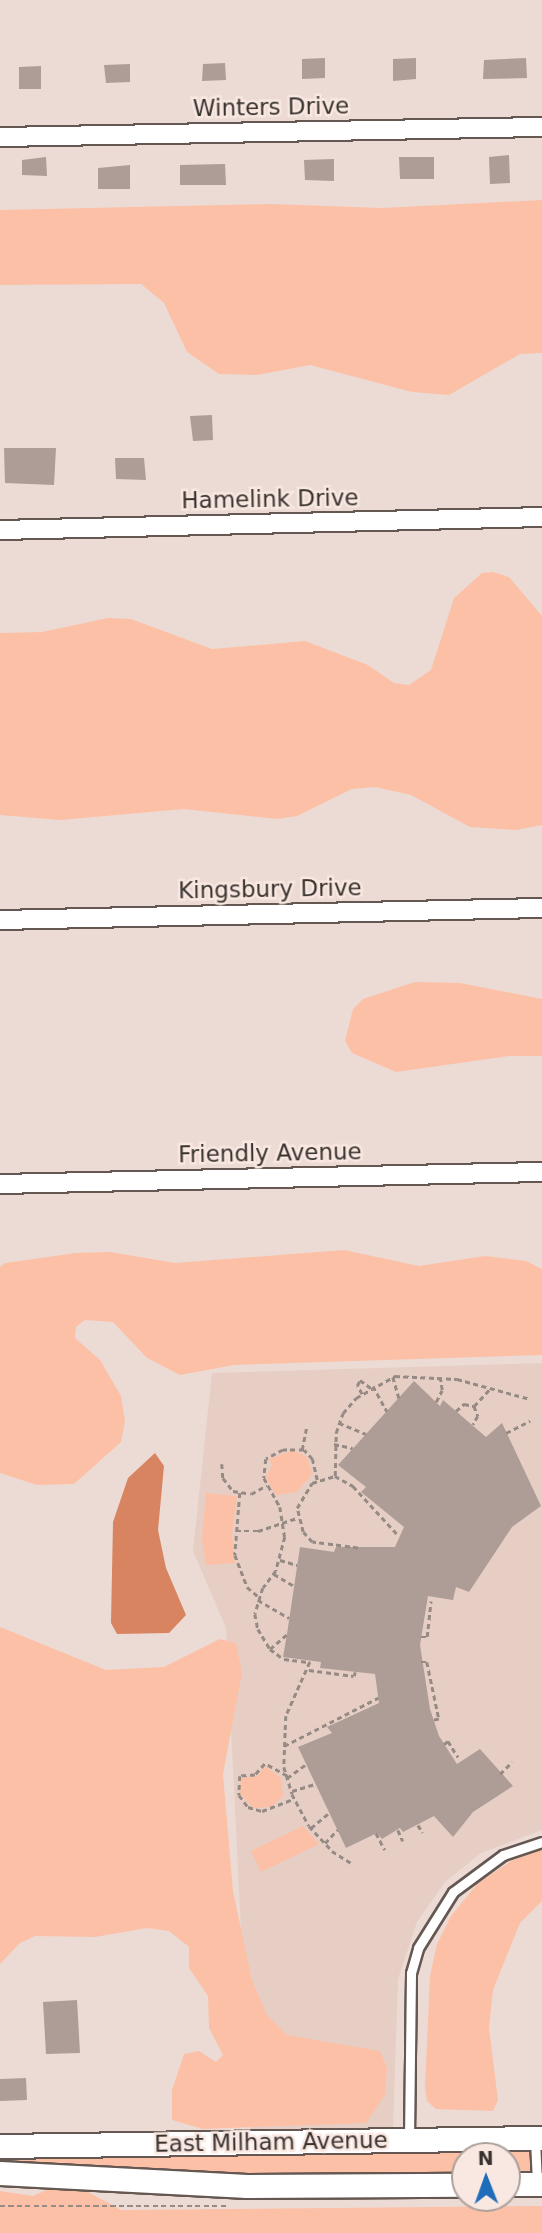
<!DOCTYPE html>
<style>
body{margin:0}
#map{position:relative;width:542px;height:2233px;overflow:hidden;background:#ecdbd4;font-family:"DejaVu Sans",sans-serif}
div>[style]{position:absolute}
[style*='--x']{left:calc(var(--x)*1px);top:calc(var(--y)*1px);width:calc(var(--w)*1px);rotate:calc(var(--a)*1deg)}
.built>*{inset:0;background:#e7cec4}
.green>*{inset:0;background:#fcc0a7}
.water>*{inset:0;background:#d98461}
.building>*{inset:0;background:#ad9d96}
.path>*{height:2.5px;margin-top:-1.25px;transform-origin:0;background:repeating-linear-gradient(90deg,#968a85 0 5px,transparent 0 8.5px)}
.roads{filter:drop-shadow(2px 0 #655751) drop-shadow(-2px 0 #655751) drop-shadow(0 2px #655751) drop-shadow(0 -2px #655751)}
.service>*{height:9px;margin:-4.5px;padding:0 4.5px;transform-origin:4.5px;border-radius:4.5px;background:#fff}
.minor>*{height:18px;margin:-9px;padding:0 9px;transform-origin:9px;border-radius:9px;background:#fff}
.tertiary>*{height:23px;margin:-11.5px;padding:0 11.5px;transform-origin:11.5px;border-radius:11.5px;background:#fff}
span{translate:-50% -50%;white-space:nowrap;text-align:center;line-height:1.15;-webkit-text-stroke:5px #f9e8e1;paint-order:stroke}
.street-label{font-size:23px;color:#393330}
.north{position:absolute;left:451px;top:2142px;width:70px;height:70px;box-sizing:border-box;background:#f9e8e1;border:2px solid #aca09a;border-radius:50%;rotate:359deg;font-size:19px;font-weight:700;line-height:28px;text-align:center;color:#393330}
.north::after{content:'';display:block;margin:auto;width:24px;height:32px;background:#1f6cbb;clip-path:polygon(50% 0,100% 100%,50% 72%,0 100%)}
</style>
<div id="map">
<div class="built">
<i style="clip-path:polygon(542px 1363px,542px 1830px,481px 1853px,445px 1882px,417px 1922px,398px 1979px,393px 2128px,251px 2132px,226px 1628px,193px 1551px,212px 1373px)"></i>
</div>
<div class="green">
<i style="clip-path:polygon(542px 200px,542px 353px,520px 354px,449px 395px,412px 392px,310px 365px,257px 375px,219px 374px,187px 352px,164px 303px,141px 284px,0 285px,0 210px,271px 204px,382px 208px)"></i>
<i style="clip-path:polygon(493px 572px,509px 577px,542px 616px,542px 825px,516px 830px,470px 827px,411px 795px,375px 787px,352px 789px,297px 816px,278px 819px,184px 809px,60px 820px,0 815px,0 633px,42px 632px,108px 618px,131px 619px,212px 649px,305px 641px,368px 665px,394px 683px,409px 685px,431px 670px,454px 598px,482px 573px)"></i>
<i style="clip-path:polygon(415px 982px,460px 983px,542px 999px,542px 1056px,509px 1056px,396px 1072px,352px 1053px,345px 1041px,353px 1009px,363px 999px)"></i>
<i style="clip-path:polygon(344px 1250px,419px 1266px,485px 1256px,526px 1261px,542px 1269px,542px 1355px,234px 1365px,180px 1375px,147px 1358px,113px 1322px,85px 1320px,76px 1327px,75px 1338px,100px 1360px,121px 1396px,125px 1421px,121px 1442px,74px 1484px,37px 1485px,0 1473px,0 1267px,5px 1263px,76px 1253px,110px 1252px,175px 1263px)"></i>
<i style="clip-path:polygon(293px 1450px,307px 1457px,312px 1474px,297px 1492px,276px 1495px,266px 1478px,272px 1465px,269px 1459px)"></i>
<i style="clip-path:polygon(206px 1493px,237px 1496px,232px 1533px,235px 1563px,206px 1565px,202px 1539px)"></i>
<i style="clip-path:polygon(0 1627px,106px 1670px,164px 1667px,220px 1639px,236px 1643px,242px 1673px,223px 1774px,233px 1891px,252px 1980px,267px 2015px,287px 2035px,380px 2051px,387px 2068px,385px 2095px,366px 2123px,203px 2129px,172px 2120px,172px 2090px,184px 2054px,199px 2051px,216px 2062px,223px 2055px,209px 2028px,208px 1996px,189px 1968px,189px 1947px,169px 1931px,147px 1928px,95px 1937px,35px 1936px,20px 1943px,0 1964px)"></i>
<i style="clip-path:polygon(266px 1766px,281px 1778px,283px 1796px,271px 1807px,253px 1808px,239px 1792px,241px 1778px,257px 1776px)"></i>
<i style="clip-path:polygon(303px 1826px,319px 1844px,261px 1872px,251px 1851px)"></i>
<i style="clip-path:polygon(542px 1848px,542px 1901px,520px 1923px,493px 1990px,489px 2028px,498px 2100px,493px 2111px,436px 2109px,427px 2101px,425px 2087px,430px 1976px,437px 1944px,451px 1916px,477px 1884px,511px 1861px)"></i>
<i style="clip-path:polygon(542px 2147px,542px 2174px,507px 2175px,507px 2156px,465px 2156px,465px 2175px,254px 2177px,0 2163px,0 2157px)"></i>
<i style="clip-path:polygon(56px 2186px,83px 2189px,121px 2210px,542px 2206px,542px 2233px,0 2233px,0 2191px,33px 2196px)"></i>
</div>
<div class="water">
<i style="clip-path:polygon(155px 1453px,164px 1466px,158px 1530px,166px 1568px,186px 1615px,169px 1633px,117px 1634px,111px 1623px,113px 1522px,128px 1478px)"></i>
</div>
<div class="building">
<i style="clip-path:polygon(325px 58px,325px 78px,302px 79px,302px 59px)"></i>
<i style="clip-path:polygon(416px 58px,416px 79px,393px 81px,393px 59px)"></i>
<i style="clip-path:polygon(526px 58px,527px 78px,483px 79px,484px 60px)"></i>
<i style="clip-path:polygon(225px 63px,226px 80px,202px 81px,203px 64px)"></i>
<i style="clip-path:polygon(130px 64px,130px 82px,106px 83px,104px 65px)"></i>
<i style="clip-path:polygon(41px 66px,41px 89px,19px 89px,19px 67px)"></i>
<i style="clip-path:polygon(509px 155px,510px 183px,490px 184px,489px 157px)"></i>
<i style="clip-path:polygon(46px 157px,47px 176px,22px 175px,22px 160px)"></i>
<i style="clip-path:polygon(399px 157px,434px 157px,434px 179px,400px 179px)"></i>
<i style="clip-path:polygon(334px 159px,334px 181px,305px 180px,304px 160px)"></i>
<i style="clip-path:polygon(225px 164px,226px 185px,180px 185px,180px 165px)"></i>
<i style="clip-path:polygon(130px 165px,130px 189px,98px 189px,98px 168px)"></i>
<i style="clip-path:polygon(212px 415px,213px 440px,193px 441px,190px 416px)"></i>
<i style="clip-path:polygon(4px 448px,56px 448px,54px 485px,5px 483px)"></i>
<i style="clip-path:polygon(115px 458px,144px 458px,146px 480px,116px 479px)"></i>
<i style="clip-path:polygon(414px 1381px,440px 1406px,443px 1400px,486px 1437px,502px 1423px,541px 1506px,512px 1527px,469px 1592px,456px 1587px,453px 1600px,428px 1596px,420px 1645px,430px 1709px,439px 1736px,457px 1764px,480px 1749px,513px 1786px,473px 1812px,453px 1837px,434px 1816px,403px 1832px,400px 1828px,382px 1839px,377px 1833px,346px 1848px,298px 1747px,332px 1733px,327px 1727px,379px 1703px,375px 1674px,320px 1668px,321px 1662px,283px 1657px,287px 1634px,300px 1547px,334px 1552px,336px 1547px,395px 1547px,404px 1527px,361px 1492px,366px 1487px,338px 1465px)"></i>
<i style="clip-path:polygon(77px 2000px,80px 2053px,46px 2054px,43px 2002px)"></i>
<i style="clip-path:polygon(26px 2078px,27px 2100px,0 2101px,0 2079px)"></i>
</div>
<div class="path">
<i style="--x:393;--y:1377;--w:22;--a:74"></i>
<i style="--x:373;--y:1386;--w:29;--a:61"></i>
<i style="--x:362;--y:1394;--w:9;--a:-122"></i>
<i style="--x:357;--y:1386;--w:7;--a:-63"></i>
<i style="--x:360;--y:1380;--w:14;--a:36"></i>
<i style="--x:436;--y:1402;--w:13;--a:-63"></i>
<i style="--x:442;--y:1390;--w:13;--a:-99"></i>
<i style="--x:474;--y:1406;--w:25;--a:-47"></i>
<i style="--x:456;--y:1411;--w:11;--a:-41"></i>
<i style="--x:464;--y:1404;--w:10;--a:11"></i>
<i style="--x:474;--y:1406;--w:11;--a:68"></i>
<i style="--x:478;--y:1416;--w:10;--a:119"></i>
<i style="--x:339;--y:1423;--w:29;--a:22"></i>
<i style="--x:506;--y:1433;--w:27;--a:-27"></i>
<i style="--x:334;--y:1444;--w:19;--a:12"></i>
<i style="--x:302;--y:1450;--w:25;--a:-79"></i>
<i style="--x:222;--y:1464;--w:14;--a:86"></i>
<i style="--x:223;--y:1478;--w:16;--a:52"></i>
<i style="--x:233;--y:1491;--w:18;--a:9"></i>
<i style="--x:251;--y:1494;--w:18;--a:-29"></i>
<i style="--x:335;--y:1476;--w:43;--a:-88.7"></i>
<i style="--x:336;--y:1433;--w:21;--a:-71"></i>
<i style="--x:343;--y:1413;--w:20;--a:-49"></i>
<i style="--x:356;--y:1398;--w:45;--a:-29.4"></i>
<i style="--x:395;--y:1376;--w:62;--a:2.8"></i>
<i style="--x:457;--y:1379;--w:76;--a:15.3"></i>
<i style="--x:317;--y:1480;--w:22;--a:-103"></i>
<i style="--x:312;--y:1459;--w:12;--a:-132"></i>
<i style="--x:304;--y:1450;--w:21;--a:180"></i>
<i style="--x:283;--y:1450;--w:19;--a:152"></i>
<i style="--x:266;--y:1459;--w:19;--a:96"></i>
<i style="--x:264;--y:1478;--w:33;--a:61"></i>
<i style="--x:280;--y:1507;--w:30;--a:81"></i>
<i style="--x:285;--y:1537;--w:35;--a:105"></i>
<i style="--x:276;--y:1571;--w:21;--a:127"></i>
<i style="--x:263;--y:1588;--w:27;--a:107"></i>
<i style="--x:255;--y:1614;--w:15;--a:79"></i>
<i style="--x:258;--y:1629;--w:23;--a:59"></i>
<i style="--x:270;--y:1649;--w:17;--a:36"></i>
<i style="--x:284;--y:1659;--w:26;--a:7"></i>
<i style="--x:310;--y:1662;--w:59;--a:114"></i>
<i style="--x:286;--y:1716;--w:51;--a:92.2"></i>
<i style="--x:284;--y:1767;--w:28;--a:73"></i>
<i style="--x:292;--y:1794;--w:36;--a:62"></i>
<i style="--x:309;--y:1826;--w:34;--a:47"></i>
<i style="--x:332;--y:1851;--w:25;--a:32"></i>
<i style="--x:240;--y:1493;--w:62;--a:94.6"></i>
<i style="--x:235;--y:1555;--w:34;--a:69"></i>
<i style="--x:247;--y:1587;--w:16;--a:40"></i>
<i style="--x:236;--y:1531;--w:22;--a:0"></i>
<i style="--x:258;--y:1531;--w:41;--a:-18.4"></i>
<i style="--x:358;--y:1548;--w:46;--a:-172.6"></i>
<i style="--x:312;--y:1542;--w:13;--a:-132"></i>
<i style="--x:303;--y:1532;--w:25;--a:-104"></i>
<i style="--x:297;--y:1508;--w:29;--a:-59"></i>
<i style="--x:312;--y:1483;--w:24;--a:-17"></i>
<i style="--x:335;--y:1476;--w:21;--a:29"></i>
<i style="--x:353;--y:1486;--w:68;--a:47.4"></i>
<i style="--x:280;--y:1560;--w:18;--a:16"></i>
<i style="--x:274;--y:1574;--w:23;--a:31"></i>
<i style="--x:258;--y:1600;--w:36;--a:30"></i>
<i style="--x:421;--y:1637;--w:6;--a:0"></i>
<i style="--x:427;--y:1637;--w:36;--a:-84"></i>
<i style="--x:270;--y:1649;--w:23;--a:-41"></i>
<i style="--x:421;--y:1662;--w:6;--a:0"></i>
<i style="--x:427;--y:1662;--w:58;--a:78.1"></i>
<i style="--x:439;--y:1719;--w:5;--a:169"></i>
<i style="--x:309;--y:1670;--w:45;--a:7.6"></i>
<i style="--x:354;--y:1676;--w:4;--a:-76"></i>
<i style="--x:444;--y:1744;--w:5;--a:-37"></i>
<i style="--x:448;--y:1741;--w:19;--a:58"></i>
<i style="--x:284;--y:1746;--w:106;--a:-27.1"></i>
<i style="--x:500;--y:1774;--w:17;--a:-45"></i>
<i style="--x:287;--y:1776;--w:25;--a:-151"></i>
<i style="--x:265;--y:1764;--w:15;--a:132"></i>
<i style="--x:255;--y:1775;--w:15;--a:176"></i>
<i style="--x:240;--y:1776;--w:19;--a:93"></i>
<i style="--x:239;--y:1795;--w:15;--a:53"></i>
<i style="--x:248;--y:1807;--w:15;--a:16"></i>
<i style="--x:262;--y:1811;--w:33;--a:-21"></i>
<i style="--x:287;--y:1778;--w:24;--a:-36"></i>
<i style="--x:292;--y:1791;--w:24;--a:-17"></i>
<i style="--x:418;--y:1825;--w:9;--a:58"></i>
<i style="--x:311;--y:1828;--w:23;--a:-40"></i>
<i style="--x:398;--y:1830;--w:12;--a:66"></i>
<i style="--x:376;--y:1833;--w:19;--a:62"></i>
<i style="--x:325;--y:1843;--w:18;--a:-47"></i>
<i style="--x:476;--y:2202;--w:21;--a:0"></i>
<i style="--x:0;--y:2206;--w:228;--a:0"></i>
</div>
<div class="roads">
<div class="service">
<i style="--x:409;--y:2138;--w:165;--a:-89.3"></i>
<i style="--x:411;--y:1973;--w:26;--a:-74"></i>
<i style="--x:418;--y:1948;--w:66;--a:-58"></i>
<i style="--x:453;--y:1892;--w:62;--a:-36.5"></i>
<i style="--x:503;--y:1855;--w:41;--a:-18.4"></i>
<i style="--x:535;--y:2140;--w:42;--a:87.3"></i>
</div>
<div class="minor">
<i style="--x:0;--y:137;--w:542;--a:-1.06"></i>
<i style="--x:0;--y:530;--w:542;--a:-1.37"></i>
<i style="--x:0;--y:920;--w:542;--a:-1.27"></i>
<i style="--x:0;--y:1184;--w:542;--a:-1.27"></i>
</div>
<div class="tertiary">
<i style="--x:0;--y:2146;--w:542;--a:-0.85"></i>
<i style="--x:0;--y:2173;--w:247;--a:3"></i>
<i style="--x:247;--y:2186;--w:218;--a:-0.3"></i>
<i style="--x:507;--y:2184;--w:35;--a:0"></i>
</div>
</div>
<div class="street-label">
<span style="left:271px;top:107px;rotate:-1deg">Winters Drive</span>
<span style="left:270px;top:499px;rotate:-1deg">Hamelink Drive</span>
<span style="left:270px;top:889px;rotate:-1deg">Kingsbury Drive</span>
<span style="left:270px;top:1153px;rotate:-1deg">Friendly Avenue</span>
<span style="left:271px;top:2142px;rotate:-1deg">East Milham Avenue</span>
</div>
<div class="north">N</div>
</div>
